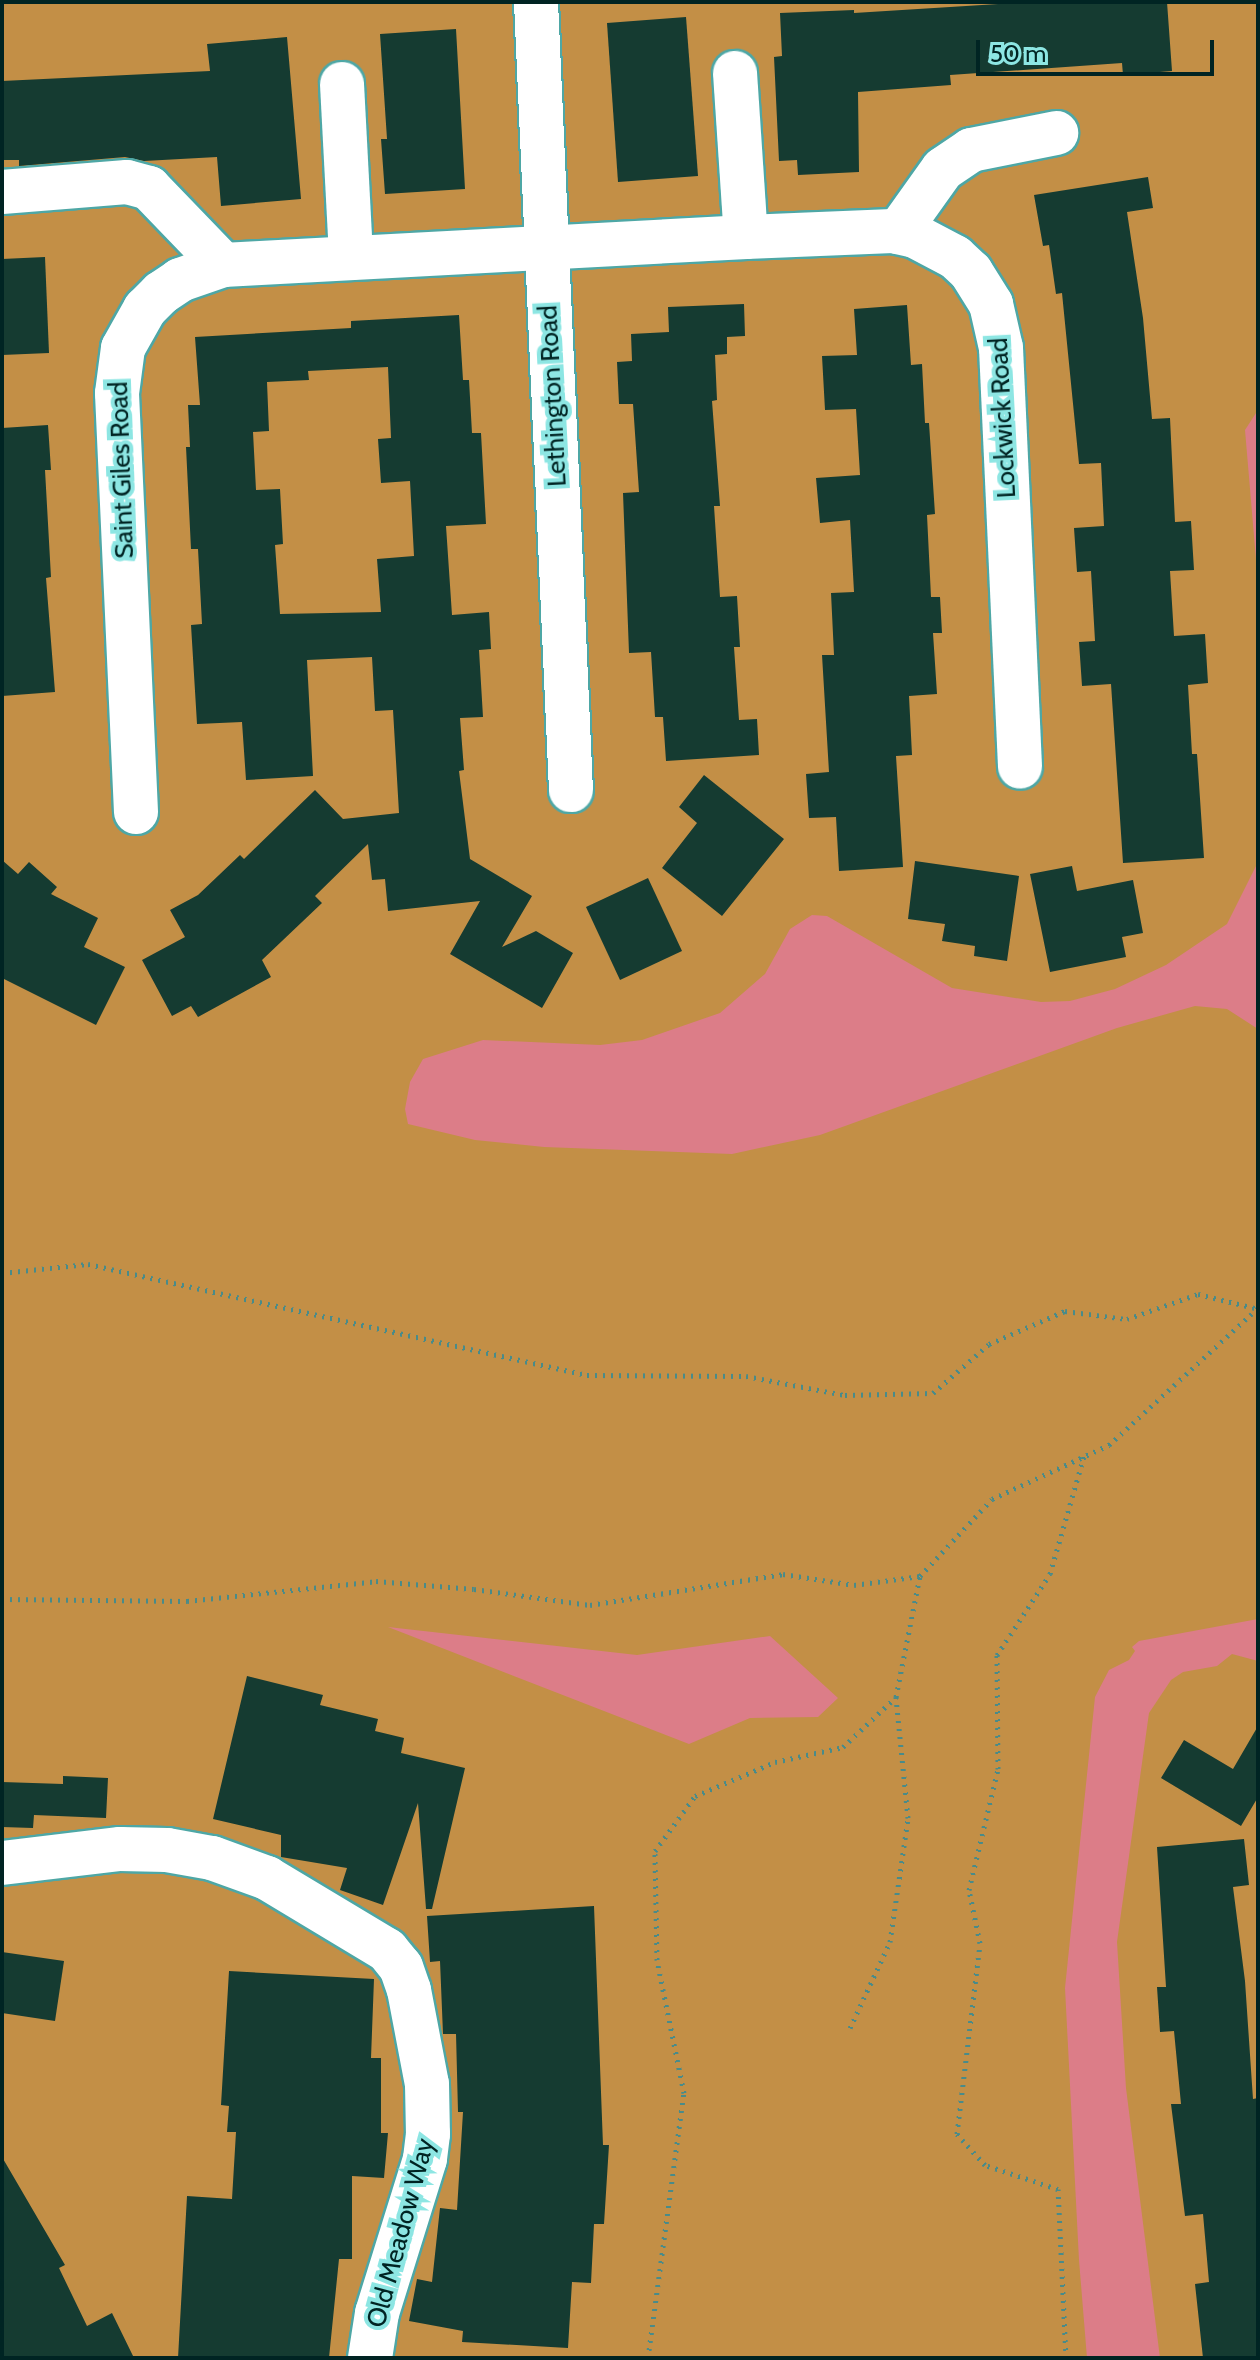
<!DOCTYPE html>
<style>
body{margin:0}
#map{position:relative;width:1260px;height:2360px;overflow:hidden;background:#80d8d6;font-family:Cabin,sans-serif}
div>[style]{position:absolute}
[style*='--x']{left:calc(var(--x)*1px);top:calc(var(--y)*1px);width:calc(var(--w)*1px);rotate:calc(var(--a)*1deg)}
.green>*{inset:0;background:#c38f46}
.water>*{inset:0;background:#dc7d88}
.building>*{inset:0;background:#153b31}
.path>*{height:5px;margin-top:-2.5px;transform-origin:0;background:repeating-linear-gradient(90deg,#498b89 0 2px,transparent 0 8px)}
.roads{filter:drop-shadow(2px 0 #4ea7a5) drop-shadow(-2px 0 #4ea7a5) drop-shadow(0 2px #4ea7a5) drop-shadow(0 -2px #4ea7a5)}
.minor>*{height:44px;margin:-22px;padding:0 22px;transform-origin:22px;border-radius:22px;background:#fff}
span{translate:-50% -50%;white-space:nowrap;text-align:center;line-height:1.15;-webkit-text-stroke:8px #8de6e3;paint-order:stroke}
.street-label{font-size:26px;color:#002423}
.frame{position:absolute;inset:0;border:4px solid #002423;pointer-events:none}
.scale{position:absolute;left:976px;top:40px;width:238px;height:36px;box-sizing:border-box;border:4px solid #002423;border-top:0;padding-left:10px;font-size:24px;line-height:28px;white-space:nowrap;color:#002423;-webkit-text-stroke:6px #8de6e3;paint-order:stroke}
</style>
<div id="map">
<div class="green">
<i style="clip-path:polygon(2px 2px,1258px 2px,1258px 2358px,2px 2358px)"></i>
</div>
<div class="water">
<i style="clip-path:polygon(1258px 410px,1258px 583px,1245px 430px)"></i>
<i style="clip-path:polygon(1258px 862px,1258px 1029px,1227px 1009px,1195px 1006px,1117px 1028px,820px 1135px,732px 1154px,544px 1147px,475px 1140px,408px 1124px,405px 1109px,410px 1082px,423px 1059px,483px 1040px,600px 1045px,642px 1040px,720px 1013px,765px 974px,790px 929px,812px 915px,827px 916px,952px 988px,1041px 1002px,1070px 1001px,1115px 989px,1166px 965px,1227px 924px)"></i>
<i style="clip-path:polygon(1258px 1619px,1258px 1661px,1232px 1654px,1217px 1666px,1183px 1672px,1171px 1680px,1149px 1713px,1117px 1942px,1126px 2088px,1160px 2358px,1087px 2358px,1079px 2260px,1065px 1988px,1095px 1697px,1109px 1670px,1129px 1660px,1135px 1651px,1132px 1647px,1139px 1641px)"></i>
<i style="clip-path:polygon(388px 1627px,637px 1655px,770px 1636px,838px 1698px,818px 1717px,750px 1718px,689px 1744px)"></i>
</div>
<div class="building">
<i style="clip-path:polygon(1030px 2px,1167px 2px,1172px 71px,1123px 75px,1122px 63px,950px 75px,951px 85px,858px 92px,859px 172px,798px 175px,797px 160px,779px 161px,774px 57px,782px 56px,780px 13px,854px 10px,854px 13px)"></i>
<i style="clip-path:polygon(686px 17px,698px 176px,618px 182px,607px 23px)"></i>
<i style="clip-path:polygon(456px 29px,465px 189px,385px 194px,381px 139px,387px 139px,380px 34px)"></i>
<i style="clip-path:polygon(287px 37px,301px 199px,221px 206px,217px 157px,144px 161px,125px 157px,19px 166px,19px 160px,2px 160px,2px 81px,210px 71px,207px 44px)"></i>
<i style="clip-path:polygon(1148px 177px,1153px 208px,1127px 212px,1143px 318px,1152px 419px,1170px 418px,1175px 522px,1191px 521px,1194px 570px,1170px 571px,1174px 636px,1205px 634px,1208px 683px,1188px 685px,1192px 754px,1197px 754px,1204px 858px,1123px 863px,1111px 684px,1082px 686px,1079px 642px,1095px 641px,1091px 571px,1077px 572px,1074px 528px,1104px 526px,1101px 463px,1079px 464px,1062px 293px,1056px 294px,1049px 245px,1043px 246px,1034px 195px)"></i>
<i style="clip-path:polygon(45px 257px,49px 353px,2px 355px,2px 259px)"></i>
<i style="clip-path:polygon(744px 304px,745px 336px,727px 337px,727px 354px,715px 355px,717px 400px,712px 401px,720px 506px,714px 506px,720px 597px,737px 596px,740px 647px,734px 647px,739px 720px,757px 719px,759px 755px,666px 761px,663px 717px,655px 717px,651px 652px,629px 653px,623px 493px,639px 492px,633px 404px,619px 404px,617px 362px,632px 361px,631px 334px,669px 332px,668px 307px)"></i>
<i style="clip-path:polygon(907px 305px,911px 365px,922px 364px,925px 423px,929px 423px,935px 514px,927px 515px,931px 597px,940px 597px,942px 633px,933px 633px,937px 694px,909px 696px,912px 755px,896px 756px,903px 867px,839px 871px,836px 817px,809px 818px,806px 774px,829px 772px,822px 655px,834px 655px,831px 593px,854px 592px,850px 520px,820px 523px,816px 478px,860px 475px,856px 409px,825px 410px,822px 356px,857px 355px,854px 309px)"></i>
<i style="clip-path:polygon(evenodd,459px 315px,463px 380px,469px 380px,472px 433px,481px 433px,486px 524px,446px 526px,452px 615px,489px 612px,491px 649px,479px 650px,483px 717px,460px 718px,464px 770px,459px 771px,470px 859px,532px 896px,502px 947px,536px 931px,573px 953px,542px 1008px,450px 954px,480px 901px,388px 911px,385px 879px,372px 880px,368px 844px,315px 896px,322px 903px,262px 960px,271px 977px,198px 1017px,191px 1006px,172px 1016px,142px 960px,185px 937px,170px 910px,198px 895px,240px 855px,244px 859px,315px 790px,343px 819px,399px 813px,393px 710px,375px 711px,372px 657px,307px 660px,313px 776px,246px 780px,242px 722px,197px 724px,191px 625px,202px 624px,198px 549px,191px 549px,186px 447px,190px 447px,188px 405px,200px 405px,195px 337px,351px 328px,351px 321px,459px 315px,388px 367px,391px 438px,378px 439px,381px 483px,410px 481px,414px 556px,377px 559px,381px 612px,280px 614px,275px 545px,283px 544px,280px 489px,256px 490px,253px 432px,269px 431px,267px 382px,309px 380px,308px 371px,388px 367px)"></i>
<i style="clip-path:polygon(48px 425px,51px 470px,45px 470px,51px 577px,46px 578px,55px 692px,2px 696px,2px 428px)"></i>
<i style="clip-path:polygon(704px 775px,784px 839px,722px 916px,662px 868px,697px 823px,679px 807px)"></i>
<i style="clip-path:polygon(2px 860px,18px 874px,29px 862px,57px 887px,51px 894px,98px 918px,84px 947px,125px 967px,96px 1025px,2px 978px)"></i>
<i style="clip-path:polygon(915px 861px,1019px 876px,1007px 961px,974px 956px,975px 946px,942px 941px,945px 924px,908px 919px)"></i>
<i style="clip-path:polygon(1072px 866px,1077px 891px,1133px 880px,1143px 933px,1122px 937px,1126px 957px,1050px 972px,1030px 874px)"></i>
<i style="clip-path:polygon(648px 878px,682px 951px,620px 980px,586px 907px)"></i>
<i style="clip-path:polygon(247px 1676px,323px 1695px,320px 1705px,378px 1719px,375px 1731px,404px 1738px,401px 1753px,465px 1768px,432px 1909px,426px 1909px,418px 1803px,383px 1905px,340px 1890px,347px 1868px,281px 1857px,281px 1835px,213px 1819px)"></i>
<i style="clip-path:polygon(1258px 1726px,1258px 1797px,1241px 1826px,1161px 1778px,1184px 1740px,1233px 1769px)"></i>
<i style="clip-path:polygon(63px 1776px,108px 1778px,106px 1818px,34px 1815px,33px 1828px,2px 1827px,2px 1782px,63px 1784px)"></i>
<i style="clip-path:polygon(1244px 1839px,1249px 1885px,1233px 1887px,1245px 1981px,1253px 2099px,1258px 2098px,1258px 2358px,1203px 2358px,1195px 2284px,1209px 2282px,1203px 2214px,1185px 2216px,1171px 2104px,1181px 2104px,1174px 2031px,1160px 2032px,1157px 1987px,1166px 1987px,1157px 1847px)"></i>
<i style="clip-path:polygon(594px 1906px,603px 2145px,609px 2145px,604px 2224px,594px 2224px,591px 2283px,572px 2282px,568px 2348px,462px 2342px,463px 2331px,409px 2321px,417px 2279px,432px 2282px,440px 2208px,457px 2210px,463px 2112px,458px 2112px,456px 2034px,443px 2034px,440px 1961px,430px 1962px,427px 1916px)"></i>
<i style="clip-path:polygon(2px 1952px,64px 1961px,55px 2021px,2px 2013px)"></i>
<i style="clip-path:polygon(229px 1971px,374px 1979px,371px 2058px,381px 2058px,381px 2133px,388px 2133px,384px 2178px,352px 2176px,352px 2259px,339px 2259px,329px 2358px,178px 2358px,187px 2196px,232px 2199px,236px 2132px,227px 2132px,229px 2106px,221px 2105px)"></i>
<i style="clip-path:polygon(2px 2157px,65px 2265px,59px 2268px,87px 2326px,112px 2313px,134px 2358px,2px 2358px)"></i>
</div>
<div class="path">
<i style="--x:2;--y:1273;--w:86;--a:-6"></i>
<i style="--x:88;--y:1264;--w:511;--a:12.54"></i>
<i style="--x:587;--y:1375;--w:159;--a:0.4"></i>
<i style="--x:746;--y:1376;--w:101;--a:10.9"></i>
<i style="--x:845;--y:1395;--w:88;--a:-1.3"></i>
<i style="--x:933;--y:1393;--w:74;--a:-41.2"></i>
<i style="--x:989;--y:1344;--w:83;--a:-23.5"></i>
<i style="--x:1065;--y:1311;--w:63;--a:7.4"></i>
<i style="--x:1127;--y:1319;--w:75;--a:-19.4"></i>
<i style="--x:1198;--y:1294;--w:59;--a:13.8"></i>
<i style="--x:2;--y:1599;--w:185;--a:0.6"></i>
<i style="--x:187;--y:1601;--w:190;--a:-6"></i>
<i style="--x:376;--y:1581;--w:98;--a:4.7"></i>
<i style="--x:474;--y:1589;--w:117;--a:7.9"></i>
<i style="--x:590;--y:1605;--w:195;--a:-9.1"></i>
<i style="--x:783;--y:1574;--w:72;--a:8.8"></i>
<i style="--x:854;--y:1585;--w:67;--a:-7.8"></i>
<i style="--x:850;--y:2028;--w:95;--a:-65.1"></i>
<i style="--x:890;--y:1942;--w:125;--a:-81.7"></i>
<i style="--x:908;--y:1818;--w:122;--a:-95.7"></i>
<i style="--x:648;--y:2358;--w:267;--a:-82.3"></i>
<i style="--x:684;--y:2093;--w:136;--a:-101.5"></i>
<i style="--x:657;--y:1960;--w:109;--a:-91.1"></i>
<i style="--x:655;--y:1851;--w:68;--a:-54"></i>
<i style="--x:695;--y:1796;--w:87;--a:-23"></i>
<i style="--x:775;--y:1762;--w:70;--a:-12.4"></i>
<i style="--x:843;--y:1747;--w:73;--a:-43.3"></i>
<i style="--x:896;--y:1697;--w:123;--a:-78.8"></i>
<i style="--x:920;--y:1576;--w:105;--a:-46.9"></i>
<i style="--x:992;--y:1499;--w:129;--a:-24.8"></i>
<i style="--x:1109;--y:1445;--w:202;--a:-42.6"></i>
<i style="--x:1066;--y:2358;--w:169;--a:-92.7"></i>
<i style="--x:1058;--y:2189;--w:77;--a:-161.8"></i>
<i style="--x:985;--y:2165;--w:42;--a:-132.1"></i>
<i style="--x:957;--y:2134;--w:192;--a:-83.1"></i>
<i style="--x:980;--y:1943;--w:54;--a:-101.7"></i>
<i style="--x:969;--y:1890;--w:124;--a:-76.5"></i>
<i style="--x:998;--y:1769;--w:114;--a:-90.5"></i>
<i style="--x:997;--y:1655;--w:97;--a:-56.8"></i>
<i style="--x:1050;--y:1574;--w:123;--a:-73.9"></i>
</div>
<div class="roads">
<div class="minor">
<i style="--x:536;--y:2;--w:789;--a:87.46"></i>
<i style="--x:735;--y:73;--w:164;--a:86.2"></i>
<i style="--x:342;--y:84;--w:174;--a:87"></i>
<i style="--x:2;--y:192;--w:125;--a:-4.6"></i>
<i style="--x:127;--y:182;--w:23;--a:15"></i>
<i style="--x:149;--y:188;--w:107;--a:46.1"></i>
<i style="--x:898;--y:232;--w:77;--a:-54.5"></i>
<i style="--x:943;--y:169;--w:34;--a:-34"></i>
<i style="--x:971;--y:150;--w:87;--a:-11.3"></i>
<i style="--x:136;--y:812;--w:419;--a:-92.6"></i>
<i style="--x:117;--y:393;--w:45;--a:-82.4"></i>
<i style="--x:123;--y:348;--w:45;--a:-60.6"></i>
<i style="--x:145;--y:309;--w:23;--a:-45"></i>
<i style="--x:161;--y:293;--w:23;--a:-34"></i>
<i style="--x:180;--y:280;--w:46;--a:-19.2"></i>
<i style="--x:223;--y:265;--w:524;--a:-3.06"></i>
<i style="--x:746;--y:237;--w:147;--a:-2.3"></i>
<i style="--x:893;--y:231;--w:23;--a:13"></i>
<i style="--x:915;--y:236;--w:45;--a:27.7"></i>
<i style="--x:955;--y:257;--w:22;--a:43"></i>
<i style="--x:971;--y:272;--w:38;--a:58"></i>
<i style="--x:991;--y:304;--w:45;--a:77.2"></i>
<i style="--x:1001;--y:348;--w:419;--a:87.4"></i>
<i style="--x:2;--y:1863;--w:119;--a:-6.8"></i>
<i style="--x:120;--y:1849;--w:47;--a:1.2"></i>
<i style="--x:167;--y:1850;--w:46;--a:10.1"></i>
<i style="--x:212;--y:1858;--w:59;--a:20"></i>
<i style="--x:267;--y:1878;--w:140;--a:31"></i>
<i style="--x:387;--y:1950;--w:22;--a:51"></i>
<i style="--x:401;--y:1967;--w:24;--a:71"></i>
<i style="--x:409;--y:1990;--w:96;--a:79.2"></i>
<i style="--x:427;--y:2084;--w:50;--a:88.9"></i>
<i style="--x:428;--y:2134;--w:25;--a:97"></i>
<i style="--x:425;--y:2159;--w:161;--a:107.3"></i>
<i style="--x:377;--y:2313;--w:46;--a:98.8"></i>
</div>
</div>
<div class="street-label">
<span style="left:553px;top:396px;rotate:-93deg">Lethington Road</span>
<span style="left:1003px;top:418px;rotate:-93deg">Lockwick Road</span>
<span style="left:122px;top:470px;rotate:-92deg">Saint Giles Road</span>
<span style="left:401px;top:2233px;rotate:-75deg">Old Meadow Way</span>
</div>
<div class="frame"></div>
<div class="scale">50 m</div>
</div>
